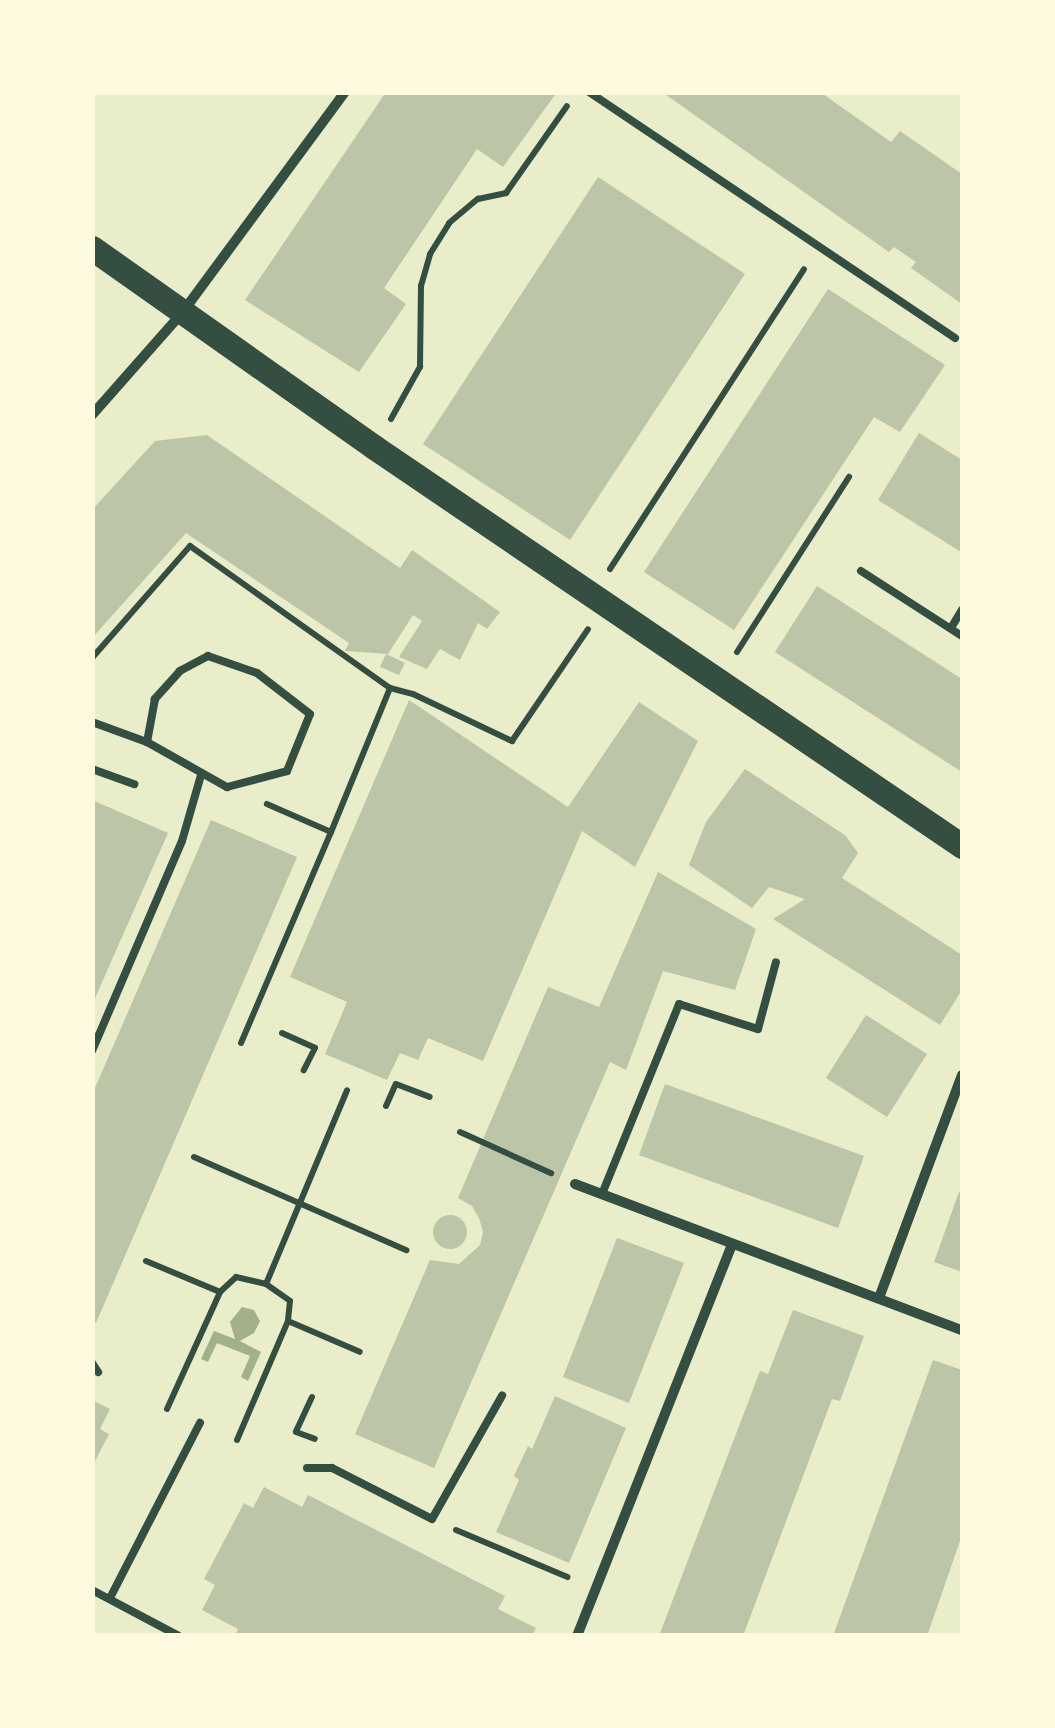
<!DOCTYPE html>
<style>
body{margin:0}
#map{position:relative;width:1055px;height:1728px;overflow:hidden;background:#e9edc9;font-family:"IBM Plex Serif",serif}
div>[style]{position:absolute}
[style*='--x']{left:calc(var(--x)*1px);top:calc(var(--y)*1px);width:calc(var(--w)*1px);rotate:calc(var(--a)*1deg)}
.water>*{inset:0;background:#a3b18a}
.building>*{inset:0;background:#bcc5a7}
.round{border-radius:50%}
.path>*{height:6px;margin:-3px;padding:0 3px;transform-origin:3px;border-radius:3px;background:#344e41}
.service>*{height:8px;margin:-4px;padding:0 4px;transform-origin:4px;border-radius:4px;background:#344e41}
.minor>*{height:10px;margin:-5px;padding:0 5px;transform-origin:5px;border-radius:5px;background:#344e41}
.primary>*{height:25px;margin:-12.5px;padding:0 12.5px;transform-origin:12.5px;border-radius:12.5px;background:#344e41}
span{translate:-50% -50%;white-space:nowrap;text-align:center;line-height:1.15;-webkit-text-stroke:10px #fefae0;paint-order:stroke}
.frame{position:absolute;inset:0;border:95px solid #fefae0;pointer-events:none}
</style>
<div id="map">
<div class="water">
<i style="clip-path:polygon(242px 1307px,254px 1310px,260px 1321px,254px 1333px,240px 1341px,261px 1352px,248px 1381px,241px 1377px,250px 1356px,217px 1343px,208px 1362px,201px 1359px,214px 1331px,235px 1339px,230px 1322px)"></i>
</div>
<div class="building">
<i style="clip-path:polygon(386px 92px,557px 92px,503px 167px,477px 149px,384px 288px,406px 304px,359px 372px,245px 300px)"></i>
<i style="clip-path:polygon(662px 92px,820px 92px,891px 142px,900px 131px,962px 174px,962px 304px,911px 268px,916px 262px,894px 247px,889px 252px)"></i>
<i style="clip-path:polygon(598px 177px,745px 274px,570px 540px,423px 444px)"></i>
<i style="clip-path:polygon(828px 289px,945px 365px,900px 432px,874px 417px,734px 630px,644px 572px)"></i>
<i style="clip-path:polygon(919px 433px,962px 460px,961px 552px,878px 500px)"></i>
<i style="clip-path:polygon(207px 435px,400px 568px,412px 550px,500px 612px,487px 629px,478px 623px,460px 660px,440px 649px,427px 669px,399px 657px,422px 621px,413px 615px,388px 654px,345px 651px,349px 643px,186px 533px,92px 638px,92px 510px,155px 441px)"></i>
<i style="clip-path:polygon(817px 586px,962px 679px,962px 772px,775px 652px)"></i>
<i style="clip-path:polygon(386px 654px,405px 663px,399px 675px,380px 667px)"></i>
<i style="clip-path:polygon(409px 700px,568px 807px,639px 702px,698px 741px,635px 867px,582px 831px,483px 1061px,428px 1038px,418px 1060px,400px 1053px,387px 1080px,325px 1054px,347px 1002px,290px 977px)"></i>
<i style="clip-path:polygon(745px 769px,846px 836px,858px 853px,842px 878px,962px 955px,962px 990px,940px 1025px,773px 919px,805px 899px,769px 887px,752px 908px,689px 865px,706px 822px)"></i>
<i style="clip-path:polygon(92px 800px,168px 833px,92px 1005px)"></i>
<i style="clip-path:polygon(211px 820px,297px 857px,96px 1323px,92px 1321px,92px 1095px)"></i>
<i style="clip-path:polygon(658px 872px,756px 929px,735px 990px,663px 971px,626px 1070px,610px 1062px,434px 1468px,355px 1434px,430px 1260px,459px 1264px,480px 1245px,483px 1232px,479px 1218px,472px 1206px,458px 1198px,548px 987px,599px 1007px)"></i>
<i style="clip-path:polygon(866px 1015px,927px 1054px,887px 1117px,826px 1078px)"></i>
<i style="clip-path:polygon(665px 1084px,864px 1156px,838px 1228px,639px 1155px)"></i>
<i style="clip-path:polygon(959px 1192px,962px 1193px,962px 1272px,934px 1262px)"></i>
<i class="round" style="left:433px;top:1215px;width:34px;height:34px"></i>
<i style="clip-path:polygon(617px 1238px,684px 1263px,629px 1403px,563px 1377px)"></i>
<i style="clip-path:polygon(793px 1310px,864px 1336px,840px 1401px,832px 1399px,743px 1636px,659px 1636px,760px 1371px,768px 1374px)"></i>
<i style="clip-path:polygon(933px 1360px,962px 1370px,962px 1535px,933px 1619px,927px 1636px,833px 1636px)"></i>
<i style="clip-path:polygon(555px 1396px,626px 1428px,569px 1563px,496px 1532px,519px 1480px,514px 1476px,528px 1446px,532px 1449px)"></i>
<i style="clip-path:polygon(92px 1400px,110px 1409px,100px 1429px,109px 1434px,92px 1467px)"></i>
<i style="clip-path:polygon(264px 1487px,302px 1507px,308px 1495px,505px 1596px,498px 1609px,536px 1628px,532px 1636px,235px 1636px,238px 1629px,202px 1610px,215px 1585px,204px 1579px,244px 1503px,253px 1508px)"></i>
</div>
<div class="path">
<i style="--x:391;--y:419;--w:60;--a:-60.9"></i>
<i style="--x:420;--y:367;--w:81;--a:-89.3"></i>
<i style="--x:421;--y:286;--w:33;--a:-74"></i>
<i style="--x:430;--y:254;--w:36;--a:-58"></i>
<i style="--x:449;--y:223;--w:38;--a:-40"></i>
<i style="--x:478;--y:199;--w:29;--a:-12"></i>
<i style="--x:506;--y:193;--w:106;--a:-55"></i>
<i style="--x:610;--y:569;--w:357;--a:-57.1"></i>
<i style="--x:737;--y:652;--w:208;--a:-57.4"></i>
<i style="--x:92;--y:658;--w:149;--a:-48.8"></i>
<i style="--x:190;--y:546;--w:245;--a:35.4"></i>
<i style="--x:331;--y:832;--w:156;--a:-67.7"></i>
<i style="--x:390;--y:688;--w:24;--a:15"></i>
<i style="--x:413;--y:694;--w:110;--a:25.4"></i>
<i style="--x:512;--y:741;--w:135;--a:-55.8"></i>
<i style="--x:282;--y:1033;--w:36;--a:24"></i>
<i style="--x:315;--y:1048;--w:25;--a:117"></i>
<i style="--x:241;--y:1043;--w:229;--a:-66.9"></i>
<i style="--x:331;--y:832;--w:70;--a:-156.4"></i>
<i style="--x:386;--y:1106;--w:24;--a:-66"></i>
<i style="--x:396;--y:1084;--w:36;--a:21"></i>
<i style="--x:460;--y:1132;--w:100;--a:24.3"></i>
<i style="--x:194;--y:1157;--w:232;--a:23.7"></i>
<i style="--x:146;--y:1261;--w:80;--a:22.7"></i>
<i style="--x:266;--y:1284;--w:29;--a:35"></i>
<i style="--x:290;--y:1301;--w:20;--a:96"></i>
<i style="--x:288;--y:1321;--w:78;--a:23.3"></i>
<i style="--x:312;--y:1397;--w:38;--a:115"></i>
<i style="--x:296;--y:1432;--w:20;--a:20"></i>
<i style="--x:167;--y:1409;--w:128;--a:-65.6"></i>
<i style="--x:220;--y:1292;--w:22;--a:-43"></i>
<i style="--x:236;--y:1277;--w:31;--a:13"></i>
<i style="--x:266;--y:1284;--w:210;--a:-67.3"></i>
<i style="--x:237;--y:1440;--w:129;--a:-66.8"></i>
<i style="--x:456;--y:1530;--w:121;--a:22.9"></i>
</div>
<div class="service">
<i style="--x:589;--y:92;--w:441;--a:33.9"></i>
<i style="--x:861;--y:571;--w:120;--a:32.8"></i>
<i style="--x:951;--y:628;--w:21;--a:-59"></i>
<i style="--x:92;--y:722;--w:59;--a:20"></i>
<i style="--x:147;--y:742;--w:92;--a:29.4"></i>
<i style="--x:227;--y:787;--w:62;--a:-14.9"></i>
<i style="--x:287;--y:771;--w:61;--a:-68"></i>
<i style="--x:310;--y:714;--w:67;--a:-142.3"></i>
<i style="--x:257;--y:673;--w:52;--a:-160.9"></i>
<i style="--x:208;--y:656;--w:32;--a:152"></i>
<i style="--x:180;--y:671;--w:38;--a:132"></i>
<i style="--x:155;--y:699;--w:44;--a:100.5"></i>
<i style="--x:92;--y:769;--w:45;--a:19.7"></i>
<i style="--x:92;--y:1051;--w:228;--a:-66.8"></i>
<i style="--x:182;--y:841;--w:69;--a:-73.9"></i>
<i style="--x:602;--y:1194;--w:205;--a:-67.9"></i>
<i style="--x:679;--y:1004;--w:83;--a:17.6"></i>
<i style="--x:758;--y:1029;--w:69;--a:-75"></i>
<i style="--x:92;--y:1363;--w:11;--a:56"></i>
<i style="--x:307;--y:1468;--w:25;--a:0"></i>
<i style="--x:332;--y:1468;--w:112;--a:27"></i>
<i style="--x:432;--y:1519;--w:142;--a:-60.4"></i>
<i style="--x:92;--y:1590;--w:98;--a:27.9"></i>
<i style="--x:110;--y:1598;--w:197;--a:-62.8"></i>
</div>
<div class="minor">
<i style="--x:92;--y:415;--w:136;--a:-48.6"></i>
<i style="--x:182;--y:313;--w:275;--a:-53.6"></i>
<i style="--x:575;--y:1184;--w:414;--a:20.7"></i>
<i style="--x:879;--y:1298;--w:238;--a:-69.6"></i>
<i style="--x:577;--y:1636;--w:421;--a:-68.4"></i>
</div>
<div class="primary">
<i style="--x:92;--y:248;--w:345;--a:35.2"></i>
<i style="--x:374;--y:447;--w:711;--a:34.16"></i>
</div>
<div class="frame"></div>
</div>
